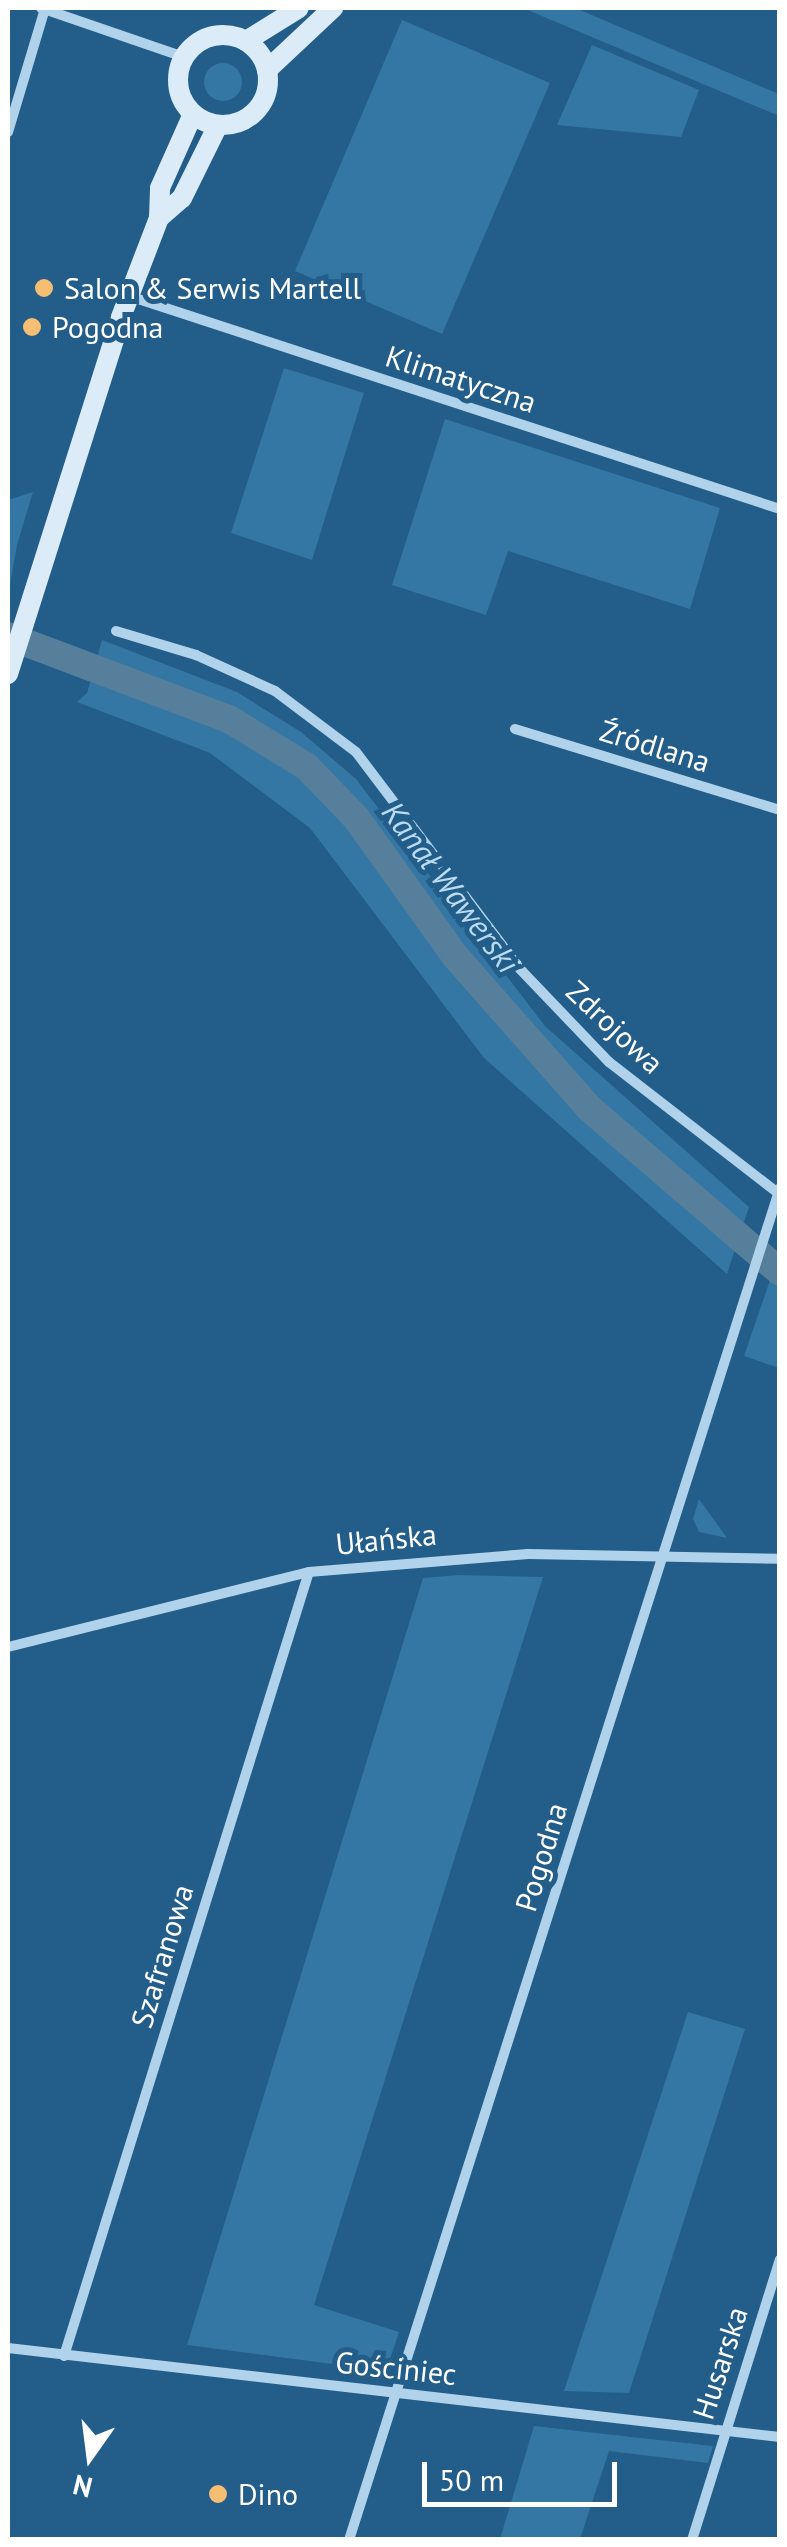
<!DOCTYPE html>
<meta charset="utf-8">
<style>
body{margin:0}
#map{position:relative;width:787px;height:2547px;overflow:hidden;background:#235d89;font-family:"PT Sans",sans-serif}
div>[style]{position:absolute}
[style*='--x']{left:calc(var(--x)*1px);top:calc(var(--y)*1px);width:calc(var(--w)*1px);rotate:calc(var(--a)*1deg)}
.green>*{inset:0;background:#3476a4}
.round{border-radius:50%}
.canal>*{height:28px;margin:-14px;padding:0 14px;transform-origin:14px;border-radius:14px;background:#567f9c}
.street>*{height:10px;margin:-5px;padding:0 5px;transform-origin:5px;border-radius:5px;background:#b0d2ea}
.secondary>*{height:20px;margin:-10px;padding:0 10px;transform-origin:10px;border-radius:10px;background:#dbebf8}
.secondary>.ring{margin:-10px;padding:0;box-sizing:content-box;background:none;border:20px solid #dbebf8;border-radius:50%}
.dots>*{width:28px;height:28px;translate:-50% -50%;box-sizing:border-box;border:5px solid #235d89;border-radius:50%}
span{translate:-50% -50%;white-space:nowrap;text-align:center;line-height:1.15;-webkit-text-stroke:10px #235d89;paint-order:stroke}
.poi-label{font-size:30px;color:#fff}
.left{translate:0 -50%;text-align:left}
.street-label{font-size:30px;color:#fff}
.water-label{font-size:32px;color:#bbdbf1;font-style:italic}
.frame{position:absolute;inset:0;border:10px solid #fff;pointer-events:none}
.north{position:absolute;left:40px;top:2407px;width:100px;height:100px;-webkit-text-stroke:8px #235d89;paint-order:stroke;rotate:194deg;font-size:28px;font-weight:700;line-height:40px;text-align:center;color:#fff}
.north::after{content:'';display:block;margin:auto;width:35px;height:45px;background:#fff;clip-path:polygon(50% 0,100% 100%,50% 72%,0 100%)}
.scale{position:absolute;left:422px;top:2462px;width:195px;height:45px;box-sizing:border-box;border:5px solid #fff;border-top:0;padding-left:12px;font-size:30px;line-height:35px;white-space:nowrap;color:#fff;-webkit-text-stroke:8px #235d89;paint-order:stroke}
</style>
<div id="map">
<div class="green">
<i style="clip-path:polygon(523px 8px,575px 8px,779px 94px,779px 116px)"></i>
<i style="clip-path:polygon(402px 20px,550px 83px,442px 334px,295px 271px)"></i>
<i style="clip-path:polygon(592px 45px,699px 90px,681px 137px,557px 125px)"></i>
<i class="round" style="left:204px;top:63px;width:38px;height:38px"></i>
<i style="clip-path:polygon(284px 368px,364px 393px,312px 560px,231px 533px)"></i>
<i style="clip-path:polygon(445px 419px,720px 508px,690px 609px,508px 551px,486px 615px,392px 585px)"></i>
<i style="clip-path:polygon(33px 492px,17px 545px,8px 596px,8px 500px)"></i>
<i style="clip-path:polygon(102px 640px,237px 692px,301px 732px,356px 779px,545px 1026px,749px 1207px,727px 1274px,484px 1058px,310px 828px,210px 753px,77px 702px,87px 693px)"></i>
<i style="clip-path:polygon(779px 1254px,779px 1368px,744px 1356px)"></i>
<i style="clip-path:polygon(699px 1499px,727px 1538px,699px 1532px,693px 1519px)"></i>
<i style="clip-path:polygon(459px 1575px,543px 1577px,314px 2305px,399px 2332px,386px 2371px,187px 2345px,423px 1578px)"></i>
<i style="clip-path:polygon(688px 2012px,745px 2029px,629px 2393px,564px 2391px)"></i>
<i style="clip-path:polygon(534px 2426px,614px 2435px,713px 2446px,708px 2463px,609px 2451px,580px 2539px,500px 2539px)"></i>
</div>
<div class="canal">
<i style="--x:8;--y:636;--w:236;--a:20.6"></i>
<i style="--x:229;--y:719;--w:92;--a:31.6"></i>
<i style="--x:307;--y:767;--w:72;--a:46.1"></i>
<i style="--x:357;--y:819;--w:168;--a:54.4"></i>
<i style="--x:455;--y:956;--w:204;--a:48.6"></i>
<i style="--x:590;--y:1109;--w:250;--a:40.6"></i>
</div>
<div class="street">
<i style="--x:41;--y:8;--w:151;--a:18.9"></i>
<i style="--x:8;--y:132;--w:128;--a:-73.3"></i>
<i style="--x:129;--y:296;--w:685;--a:18.12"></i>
<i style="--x:116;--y:631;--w:84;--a:16.7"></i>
<i style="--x:196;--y:655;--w:87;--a:24.5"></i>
<i style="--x:275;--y:691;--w:101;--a:37"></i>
<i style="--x:356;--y:752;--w:272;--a:52.9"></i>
<i style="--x:520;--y:969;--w:129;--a:46.3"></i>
<i style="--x:609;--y:1062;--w:214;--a:37.8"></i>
<i style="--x:515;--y:729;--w:277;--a:17"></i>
<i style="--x:8;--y:1647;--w:310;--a:-14"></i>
<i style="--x:309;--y:1572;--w:220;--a:-4.7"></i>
<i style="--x:528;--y:1554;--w:252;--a:1.1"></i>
<i style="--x:8;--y:2348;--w:777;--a:6.58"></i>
<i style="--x:64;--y:2356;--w:821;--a:-72.65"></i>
<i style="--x:349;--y:2540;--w:1419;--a:-72.32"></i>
<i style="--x:692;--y:2540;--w:294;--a:-72.6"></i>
</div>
<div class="secondary">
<i class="ring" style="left:178px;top:35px;width:70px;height:70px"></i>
<i style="--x:246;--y:41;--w:62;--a:-31.9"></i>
<i style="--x:267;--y:70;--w:91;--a:-43.2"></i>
<i style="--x:159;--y:218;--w:30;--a:-41"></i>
<i style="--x:182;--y:198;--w:81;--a:-63.7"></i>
<i style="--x:8;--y:674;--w:374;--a:-72.4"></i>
<i style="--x:121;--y:317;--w:106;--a:-69"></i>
<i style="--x:159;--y:218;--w:30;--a:-88"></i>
<i style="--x:160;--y:188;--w:81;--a:-66"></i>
</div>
<div class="dots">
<i style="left:44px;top:288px;background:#f5be73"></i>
<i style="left:32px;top:327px;background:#f5be73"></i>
<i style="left:218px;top:2494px;background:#f5be73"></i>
</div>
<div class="poi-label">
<span class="left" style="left:64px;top:288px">Salon &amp; Serwis Martell</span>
<span class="left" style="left:52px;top:327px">Pogodna</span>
<span class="left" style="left:238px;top:2494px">Dino</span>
</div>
<div class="street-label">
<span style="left:461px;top:379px;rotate:18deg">Klimatyczna</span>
<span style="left:655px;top:746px;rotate:17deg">Źródlana</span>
<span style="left:615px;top:1027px;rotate:43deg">Zdrojowa</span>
<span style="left:386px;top:1539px;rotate:-6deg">Ułańska</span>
<span style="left:541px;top:1857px;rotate:-73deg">Pogodna</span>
<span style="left:162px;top:1956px;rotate:-73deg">Szafranowa</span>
<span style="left:720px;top:2363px;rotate:-72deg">Husarska</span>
<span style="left:396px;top:2368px;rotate:6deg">Gościniec</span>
</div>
<div class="water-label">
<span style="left:451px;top:887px;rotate:53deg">Kanał Wawerski</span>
</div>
<div class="frame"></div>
<div class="north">N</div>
<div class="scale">50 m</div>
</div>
